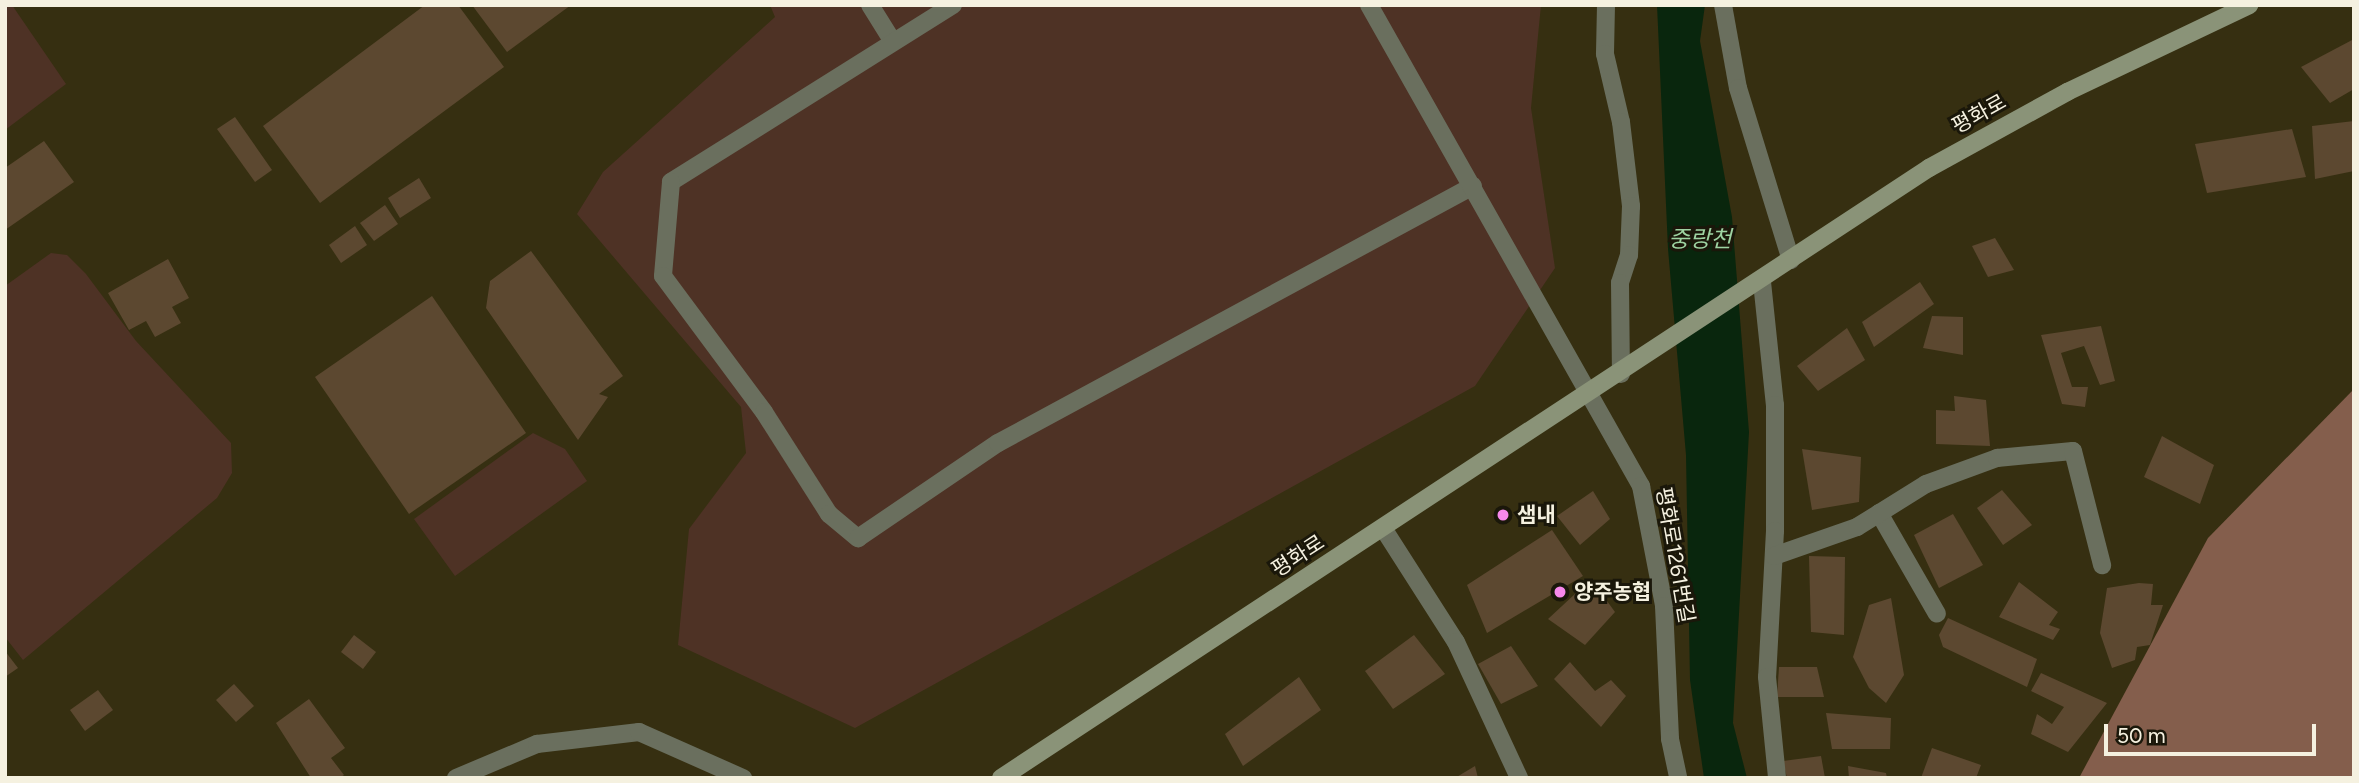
<!DOCTYPE html>
<meta charset="utf-8">
<style>
body{margin:0}
#map{position:relative;width:2359px;height:783px;overflow:hidden;background:#362f11;font-family:Figtree,"Noto Sans KR",sans-serif}
div>[style]{position:absolute}
[style*='--x']{left:calc(var(--x)*1px);top:calc(var(--y)*1px);width:calc(var(--w)*1px);rotate:calc(var(--a)*1deg)}
.green>*{inset:0;background:#4e3225}
.forest>*{inset:0;background:#845e4c}
.water>*{inset:0;background:#09260d}
.building>*{inset:0;background:#5c4830}
.minor>*{height:18px;margin:-9px;padding:0 9px;transform-origin:9px;border-radius:9px;background:#6a6f5e}
.secondary>*{height:18px;margin:-9px;padding:0 9px;transform-origin:9px;border-radius:9px;background:#8a9378}
.dots>*{width:19px;height:19px;translate:-50% -50%;box-sizing:border-box;border:4px solid #1a170a;border-radius:50%}
span{translate:-50% -50%;white-space:nowrap;text-align:center;line-height:1.15;-webkit-text-stroke:6px #1a170a;paint-order:stroke}
.street-label{font-size:21px;color:#f5f1e0}
.poi-label{font-size:21px;color:#f5f1e0;font-weight:700}
.left{translate:0 -50%;text-align:left}
.water-label{font-size:23px;color:#9ed3a2;font-style:italic}
.frame{position:absolute;inset:0;border:7px solid #f5f1e0;pointer-events:none}
.scale{position:absolute;left:2104px;top:724px;width:212px;height:32px;box-sizing:border-box;border:4px solid #f5f1e0;border-top:0;padding-left:9px;font-size:21px;line-height:24px;white-space:nowrap;color:#f5f1e0;-webkit-text-stroke:5px #1a170a;paint-order:stroke}
</style>
<div id="map">
<div class="green">
<i style="clip-path:polygon(5px 5px,12px 5px,66px 84px,5px 130px)"></i>
<i style="clip-path:polygon(770px 5px,1541px 5px,1531px 108px,1555px 268px,1475px 386px,855px 728px,678px 645px,689px 529px,746px 453px,741px 407px,577px 214px,603px 172px,775px 17px)"></i>
<i style="clip-path:polygon(51px 253px,67px 255px,86px 274px,136px 341px,231px 443px,232px 473px,217px 498px,23px 660px,5px 637px,5px 286px)"></i>
<i style="clip-path:polygon(533px 433px,565px 449px,587px 481px,455px 576px,414px 519px)"></i>
</div>
<div class="forest">
<i style="clip-path:polygon(2354px 389px,2354px 778px,2079px 778px,2208px 538px)"></i>
</div>
<div class="water">
<i style="clip-path:polygon(1657px 5px,1705px 5px,1700px 41px,1732px 217px,1749px 432px,1733px 723px,1747px 778px,1704px 778px,1690px 680px,1686px 455px,1668px 249px)"></i>
</div>
<div class="building">
<i style="clip-path:polygon(425px 5px,458px 5px,504px 67px,320px 203px,263px 126px)"></i>
<i style="clip-path:polygon(472px 5px,571px 5px,507px 52px)"></i>
<i style="clip-path:polygon(2354px 39px,2354px 89px,2330px 103px,2301px 67px)"></i>
<i style="clip-path:polygon(235px 117px,272px 170px,255px 182px,217px 129px)"></i>
<i style="clip-path:polygon(2354px 121px,2354px 171px,2315px 179px,2312px 126px)"></i>
<i style="clip-path:polygon(2292px 129px,2306px 177px,2207px 193px,2195px 144px)"></i>
<i style="clip-path:polygon(44px 141px,74px 182px,5px 230px,5px 168px)"></i>
<i style="clip-path:polygon(419px 178px,431px 198px,400px 218px,388px 198px)"></i>
<i style="clip-path:polygon(385px 205px,398px 224px,374px 241px,360px 223px)"></i>
<i style="clip-path:polygon(355px 226px,367px 245px,341px 263px,329px 245px)"></i>
<i style="clip-path:polygon(1995px 238px,2014px 270px,1988px 277px,1972px 246px)"></i>
<i style="clip-path:polygon(531px 251px,623px 376px,599px 394px,608px 397px,578px 440px,486px 308px,490px 281px)"></i>
<i style="clip-path:polygon(168px 259px,189px 298px,172px 307px,181px 323px,155px 337px,146px 321px,129px 330px,108px 293px)"></i>
<i style="clip-path:polygon(1920px 282px,1934px 304px,1874px 347px,1862px 322px)"></i>
<i style="clip-path:polygon(432px 296px,526px 433px,409px 514px,315px 377px)"></i>
<i style="clip-path:polygon(1932px 316px,1963px 317px,1963px 355px,1923px 348px)"></i>
<i style="clip-path:polygon(2101px 326px,2115px 381px,2100px 385px,2084px 346px,2061px 353px,2072px 387px,2088px 387px,2085px 407px,2062px 404px,2041px 335px)"></i>
<i style="clip-path:polygon(1847px 328px,1865px 360px,1818px 391px,1797px 366px)"></i>
<i style="clip-path:polygon(1954px 396px,1986px 400px,1990px 446px,1936px 444px,1936px 410px,1955px 411px)"></i>
<i style="clip-path:polygon(2162px 436px,2214px 465px,2200px 504px,2144px 477px)"></i>
<i style="clip-path:polygon(1802px 449px,1861px 457px,1859px 502px,1812px 510px)"></i>
<i style="clip-path:polygon(2002px 490px,2032px 525px,2003px 545px,1977px 508px)"></i>
<i style="clip-path:polygon(1593px 491px,1610px 519px,1580px 545px,1557px 516px)"></i>
<i style="clip-path:polygon(1953px 514px,1983px 565px,1939px 588px,1914px 535px)"></i>
<i style="clip-path:polygon(1552px 530px,1583px 576px,1487px 633px,1467px 585px)"></i>
<i style="clip-path:polygon(1809px 556px,1845px 557px,1844px 635px,1811px 632px)"></i>
<i style="clip-path:polygon(1591px 579px,1615px 612px,1585px 645px,1548px 619px)"></i>
<i style="clip-path:polygon(2019px 582px,2058px 612px,2049px 625px,2060px 629px,2053px 640px,1999px 617px)"></i>
<i style="clip-path:polygon(2139px 583px,2153px 584px,2151px 605px,2163px 605px,2150px 645px,2137px 647px,2135px 660px,2112px 668px,2100px 633px,2107px 588px)"></i>
<i style="clip-path:polygon(1891px 598px,1904px 675px,1886px 703px,1869px 688px,1853px 657px,1869px 605px)"></i>
<i style="clip-path:polygon(1948px 618px,2037px 659px,2027px 687px,1943px 647px,1939px 635px)"></i>
<i style="clip-path:polygon(354px 635px,376px 652px,363px 669px,341px 652px)"></i>
<i style="clip-path:polygon(1414px 635px,1445px 674px,1393px 709px,1365px 671px)"></i>
<i style="clip-path:polygon(1511px 646px,1538px 686px,1501px 704px,1478px 664px)"></i>
<i style="clip-path:polygon(5px 651px,18px 668px,5px 677px)"></i>
<i style="clip-path:polygon(1570px 662px,1595px 691px,1611px 680px,1626px 696px,1601px 727px,1554px 679px)"></i>
<i style="clip-path:polygon(1779px 667px,1817px 667px,1824px 697px,1777px 697px)"></i>
<i style="clip-path:polygon(2041px 673px,2107px 703px,2068px 752px,2031px 734px,2037px 714px,2052px 724px,2064px 707px,2031px 691px)"></i>
<i style="clip-path:polygon(1299px 677px,1321px 710px,1243px 766px,1225px 734px)"></i>
<i style="clip-path:polygon(234px 684px,254px 706px,236px 722px,216px 700px)"></i>
<i style="clip-path:polygon(98px 690px,113px 710px,85px 731px,70px 710px)"></i>
<i style="clip-path:polygon(309px 699px,345px 748px,331px 758px,344px 775px,340px 778px,311px 778px,276px 723px)"></i>
<i style="clip-path:polygon(1826px 713px,1891px 718px,1890px 749px,1832px 749px)"></i>
<i style="clip-path:polygon(1932px 748px,1981px 765px,1976px 778px,1921px 778px)"></i>
<i style="clip-path:polygon(1821px 756px,1825px 778px,1787px 778px,1783px 761px)"></i>
<i style="clip-path:polygon(1475px 766px,1478px 778px,1455px 778px)"></i>
<i style="clip-path:polygon(1848px 766px,1886px 773px,1887px 778px,1849px 778px)"></i>
</div>
<div class="minor">
<i style="--x:870;--y:5;--w:40;--a:58"></i>
<i style="--x:953;--y:5;--w:333;--a:147.9"></i>
<i style="--x:671;--y:182;--w:94;--a:94.9"></i>
<i style="--x:663;--y:276;--w:169;--a:53.4"></i>
<i style="--x:764;--y:412;--w:121;--a:57.5"></i>
<i style="--x:829;--y:514;--w:38;--a:40"></i>
<i style="--x:858;--y:538;--w:169;--a:-34.2"></i>
<i style="--x:998;--y:443;--w:540;--a:-28.42"></i>
<i style="--x:1369;--y:5;--w:553;--a:60.51"></i>
<i style="--x:1641;--y:486;--w:122;--a:79.1"></i>
<i style="--x:1664;--y:606;--w:133;--a:87.4"></i>
<i style="--x:1670;--y:739;--w:40;--a:78"></i>
<i style="--x:1606;--y:5;--w:49;--a:91.2"></i>
<i style="--x:1605;--y:54;--w:70;--a:76.8"></i>
<i style="--x:1621;--y:122;--w:85;--a:83.2"></i>
<i style="--x:1631;--y:206;--w:49;--a:92.3"></i>
<i style="--x:1629;--y:255;--w:29;--a:108"></i>
<i style="--x:1620;--y:283;--w:91;--a:89.4"></i>
<i style="--x:1723;--y:5;--w:84;--a:79.8"></i>
<i style="--x:1738;--y:88;--w:180;--a:72.9"></i>
<i style="--x:1762;--y:282;--w:124;--a:84"></i>
<i style="--x:1775;--y:405;--w:126;--a:90"></i>
<i style="--x:1775;--y:531;--w:146;--a:93.1"></i>
<i style="--x:1767;--y:677;--w:101;--a:84.3"></i>
<i style="--x:1879;--y:513;--w:116;--a:60.1"></i>
<i style="--x:1383;--y:528;--w:135;--a:57.4"></i>
<i style="--x:1456;--y:642;--w:150;--a:65.1"></i>
<i style="--x:1774;--y:556;--w:88;--a:-19.3"></i>
<i style="--x:1857;--y:527;--w:81;--a:-31.9"></i>
<i style="--x:1926;--y:484;--w:76;--a:-20.1"></i>
<i style="--x:1997;--y:458;--w:76;--a:-5.3"></i>
<i style="--x:2073;--y:451;--w:118;--a:75.7"></i>
<i style="--x:456;--y:778;--w:88;--a:-22.8"></i>
<i style="--x:537;--y:744;--w:103;--a:-6.7"></i>
<i style="--x:639;--y:732;--w:114;--a:23.9"></i>
</div>
<div class="secondary">
<i style="--x:1001;--y:778;--w:1111;--a:-33.32"></i>
<i style="--x:1929;--y:168;--w:158;--a:-28.8"></i>
<i style="--x:2067;--y:92;--w:202;--a:-25.5"></i>
</div>
<div class="dots">
<i style="left:1503px;top:515px;background:#f788ec"></i>
<i style="left:1560px;top:592px;background:#f788ec"></i>
</div>
<div class="street-label">
<span style="left:1979px;top:114px;rotate:-29deg">평화로</span>
<span style="left:1675px;top:555px;rotate:80deg">평화로1261번길</span>
<span style="left:1298px;top:556px;rotate:-33deg">평화로</span>
</div>
<div class="poi-label">
<span class="left" style="left:1517px;top:515px">샘내</span>
<span class="left" style="left:1574px;top:592px">양주농협</span>
</div>
<div class="water-label">
<span style="left:1700px;top:239px">중랑천</span>
</div>
<div class="frame"></div>
<div class="scale">50 m</div>
</div>
